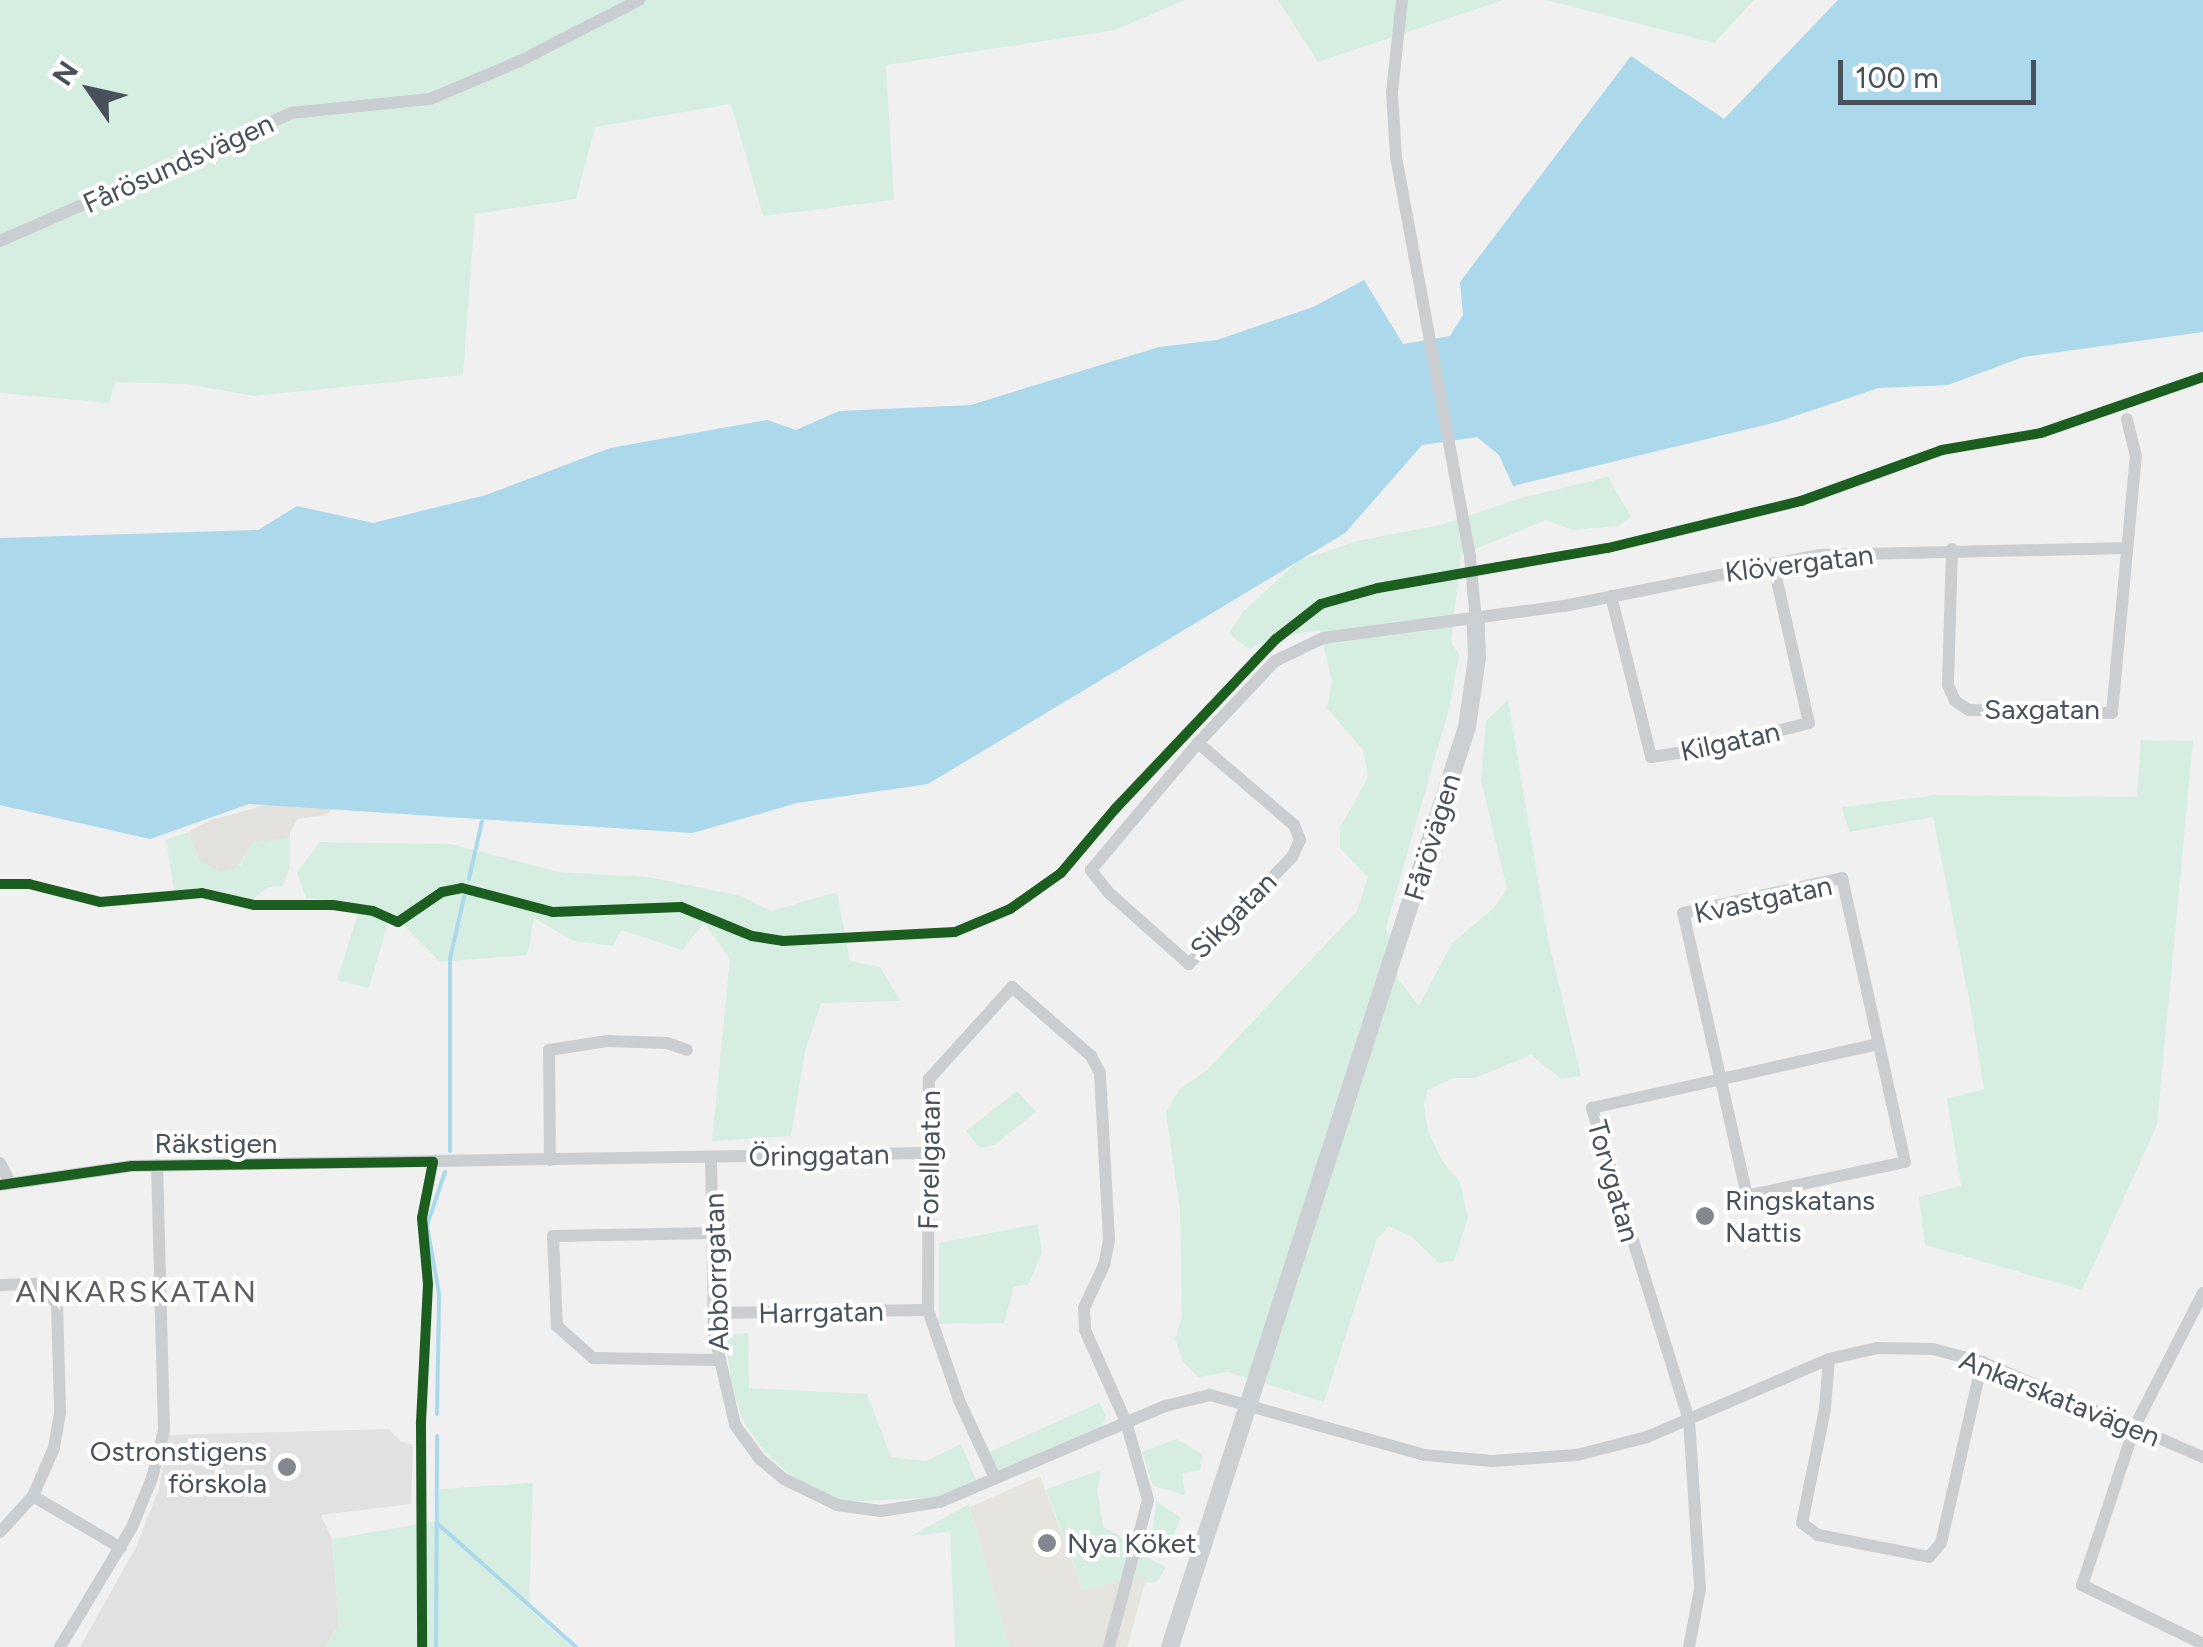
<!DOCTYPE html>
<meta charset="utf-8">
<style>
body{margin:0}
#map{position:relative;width:2203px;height:1647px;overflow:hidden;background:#f0f0f0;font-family:Figtree,sans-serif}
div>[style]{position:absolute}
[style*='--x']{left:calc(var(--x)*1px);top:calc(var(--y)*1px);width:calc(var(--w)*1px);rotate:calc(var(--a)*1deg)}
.commercial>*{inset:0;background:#e5e4de}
.education>*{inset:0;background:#e2e1e1}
.green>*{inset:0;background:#d5eee1}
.sand>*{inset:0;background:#e3e1dc}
.water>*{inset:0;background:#abd8ea}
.stream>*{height:4px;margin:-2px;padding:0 2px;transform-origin:2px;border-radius:2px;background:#abd8ea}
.street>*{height:12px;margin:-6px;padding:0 6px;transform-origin:6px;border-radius:6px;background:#cbced1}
.secondary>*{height:18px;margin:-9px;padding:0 9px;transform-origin:9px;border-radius:9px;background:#cdd0d2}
.cycleway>*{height:10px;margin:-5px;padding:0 5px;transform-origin:5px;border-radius:5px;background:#1b5e20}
.dots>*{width:28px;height:28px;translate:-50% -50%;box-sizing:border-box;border:5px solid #fff;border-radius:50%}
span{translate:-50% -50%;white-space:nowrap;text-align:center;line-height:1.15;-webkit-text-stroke:8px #fff;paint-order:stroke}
.street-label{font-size:28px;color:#48505b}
.poi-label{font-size:28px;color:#48505b}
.left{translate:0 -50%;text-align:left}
.right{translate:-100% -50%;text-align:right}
.neighbourhood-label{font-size:30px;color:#5b5e63;letter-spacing:2.5px}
.north{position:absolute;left:40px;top:40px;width:100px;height:100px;-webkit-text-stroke:8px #fff;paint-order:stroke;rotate:304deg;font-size:28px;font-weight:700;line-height:40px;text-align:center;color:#48505b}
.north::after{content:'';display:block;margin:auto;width:35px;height:45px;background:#48505b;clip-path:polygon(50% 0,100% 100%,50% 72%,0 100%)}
.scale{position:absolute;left:1838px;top:60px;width:198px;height:45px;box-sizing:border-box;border:5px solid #48505b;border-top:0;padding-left:12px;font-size:30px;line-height:35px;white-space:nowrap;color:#48505b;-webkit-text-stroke:8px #fff;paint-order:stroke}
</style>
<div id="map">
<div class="commercial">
<i style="clip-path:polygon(1040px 1476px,1083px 1590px,1148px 1573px,1127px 1647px,1009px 1647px,970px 1507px)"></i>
</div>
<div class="education">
<i style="clip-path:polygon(389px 1429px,400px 1441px,413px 1445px,411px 1504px,321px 1515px,332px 1539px,339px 1624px,325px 1647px,80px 1647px,136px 1547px,159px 1489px,168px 1435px)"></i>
</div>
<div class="green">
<i style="clip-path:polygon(0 0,1185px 0,1115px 30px,886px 65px,894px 200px,763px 216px,731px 104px,595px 127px,576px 199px,475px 214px,463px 375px,254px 396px,187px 384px,115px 382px,109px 403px,0 393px)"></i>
<i style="clip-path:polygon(1278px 0,1504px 0,1318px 62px)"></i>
<i style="clip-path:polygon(1546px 0,1754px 0,1714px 43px)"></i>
<i style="clip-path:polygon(1608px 477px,1631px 517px,1618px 526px,1573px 530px,1546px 520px,1461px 555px,1451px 642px,1459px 654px,1449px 709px,1386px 927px,1398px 979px,1419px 1006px,1452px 943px,1493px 909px,1507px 889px,1481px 781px,1486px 721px,1508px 700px,1548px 939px,1581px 1076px,1561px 1079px,1531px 1055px,1475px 1078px,1454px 1078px,1427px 1090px,1424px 1106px,1428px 1131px,1443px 1162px,1460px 1182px,1468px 1218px,1454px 1261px,1439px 1263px,1412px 1237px,1389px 1226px,1377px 1239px,1324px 1402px,1228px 1372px,1198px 1377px,1184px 1363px,1175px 1339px,1182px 1317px,1180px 1211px,1166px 1113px,1179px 1090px,1207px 1070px,1357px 911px,1368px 877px,1340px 848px,1340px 828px,1368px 777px,1363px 750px,1327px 708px,1332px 682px,1320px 630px,1278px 637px,1249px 649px,1229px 634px,1243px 612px,1298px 561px,1357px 541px,1440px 525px,1518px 499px)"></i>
<i style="clip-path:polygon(2141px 740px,2193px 741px,2157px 1125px,2082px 1290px,1925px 1245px,1919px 1197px,1961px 1186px,1947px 1099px,1984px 1089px,1972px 1015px,1933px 817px,1849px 832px,1842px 807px,1936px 795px,2137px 797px)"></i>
<i style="clip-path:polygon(188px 832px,200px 861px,240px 866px,252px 843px,286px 838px,290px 833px,290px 867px,283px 886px,268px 887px,252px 900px,206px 890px,174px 890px,166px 840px)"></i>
<i style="clip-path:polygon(320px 842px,451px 844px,559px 872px,648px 877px,741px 896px,771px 911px,837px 892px,850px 961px,880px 967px,900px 1001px,821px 1003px,805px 1051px,791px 1136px,712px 1141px,730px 959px,704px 923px,682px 950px,621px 930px,613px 946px,574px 941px,534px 918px,527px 955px,440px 962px,391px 912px,369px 988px,337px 980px,361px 904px,306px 898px,297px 872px)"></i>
<i style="clip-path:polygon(1017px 1091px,1036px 1112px,994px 1145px,980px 1148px,966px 1131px)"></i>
<i style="clip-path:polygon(1038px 1224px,1042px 1253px,1028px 1285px,1014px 1286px,1004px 1323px,939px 1324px,939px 1243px)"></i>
<i style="clip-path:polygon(748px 1333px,749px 1388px,867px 1394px,891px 1457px,926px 1461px,961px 1444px,976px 1480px,943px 1497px,843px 1502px,800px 1483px,765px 1452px,745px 1425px,732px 1388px,726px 1343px,733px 1334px)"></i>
<i style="clip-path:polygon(1099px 1403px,1106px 1416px,1101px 1430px,1000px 1472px,993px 1467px,987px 1453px)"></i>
<i style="clip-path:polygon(1177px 1439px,1202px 1454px,1200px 1470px,1182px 1473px,1185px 1495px,1153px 1486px,1142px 1452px)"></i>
<i style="clip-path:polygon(1101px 1470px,1097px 1488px,1103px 1527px,1120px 1536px,1127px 1548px,1166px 1567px,1157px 1582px,1145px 1583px,1147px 1574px,1083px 1590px,1046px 1489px)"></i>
<i style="clip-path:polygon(533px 1483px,529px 1609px,572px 1647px,325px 1647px,339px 1624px,332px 1539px,437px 1521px,440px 1489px)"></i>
<i style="clip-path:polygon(1156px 1501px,1181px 1518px,1173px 1536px,1152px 1539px)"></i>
<i style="clip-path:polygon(969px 1504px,1009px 1647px,955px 1647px,950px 1532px,911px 1536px)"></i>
</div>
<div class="sand">
<i style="clip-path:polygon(296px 797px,335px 807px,325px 815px,297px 819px,287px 838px,253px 843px,237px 868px,220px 871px,200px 861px,188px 832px,211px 820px)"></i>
</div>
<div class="water">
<i style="clip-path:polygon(1838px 0,2203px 0,2203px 332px,2023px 357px,1948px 385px,1878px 388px,1777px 422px,1513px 486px,1499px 455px,1477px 437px,1422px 445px,1345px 533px,928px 784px,797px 803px,692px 833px,249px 804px,150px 839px,0 805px,0 538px,258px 530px,297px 506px,373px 523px,486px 495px,610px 448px,767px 420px,796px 430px,839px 411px,971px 405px,1159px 347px,1217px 340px,1313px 307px,1364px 280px,1403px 344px,1450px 336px,1463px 315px,1460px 282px,1631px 56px,1724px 119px)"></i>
</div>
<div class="stream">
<i style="--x:469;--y:879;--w:59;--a:-77.4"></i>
<i style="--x:450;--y:1151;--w:192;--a:-90"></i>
<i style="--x:450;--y:959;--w:64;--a:-77.3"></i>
<i style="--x:437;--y:1414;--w:120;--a:-89"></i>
<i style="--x:439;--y:1294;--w:70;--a:-99.9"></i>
<i style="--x:427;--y:1225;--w:56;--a:-71.2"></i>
<i style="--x:438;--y:1524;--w:185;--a:41.7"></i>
<i style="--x:436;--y:1647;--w:211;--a:-89.7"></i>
</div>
<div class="street">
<i style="--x:1402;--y:0;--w:93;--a:96.2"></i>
<i style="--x:1392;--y:92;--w:65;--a:86.5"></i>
<i style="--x:1396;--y:157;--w:408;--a:79.5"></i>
<i style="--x:1470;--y:558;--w:62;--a:84.5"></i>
<i style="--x:0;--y:241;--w:318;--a:-23.7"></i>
<i style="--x:291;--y:113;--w:140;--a:-5.8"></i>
<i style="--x:430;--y:99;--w:98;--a:-22.9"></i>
<i style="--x:520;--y:61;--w:134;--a:-27.1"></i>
<i style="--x:1952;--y:549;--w:136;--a:91.7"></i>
<i style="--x:1948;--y:685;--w:17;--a:66"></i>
<i style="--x:1955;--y:701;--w:17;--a:33"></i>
<i style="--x:1969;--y:710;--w:143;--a:1.2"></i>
<i style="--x:2112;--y:713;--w:258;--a:-84.7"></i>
<i style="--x:2136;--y:456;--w:38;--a:-104"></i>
<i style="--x:1611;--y:596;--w:166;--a:76"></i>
<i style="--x:1651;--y:757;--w:55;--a:-8.4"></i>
<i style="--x:1705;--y:749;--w:107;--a:-14"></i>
<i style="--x:1809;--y:723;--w:164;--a:-102.7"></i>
<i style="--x:1198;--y:743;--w:126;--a:40.5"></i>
<i style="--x:1294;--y:825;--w:16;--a:68"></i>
<i style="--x:1300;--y:840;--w:19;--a:115"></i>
<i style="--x:1292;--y:857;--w:149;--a:133.9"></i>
<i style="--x:1189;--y:964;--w:108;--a:-138.4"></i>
<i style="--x:1108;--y:892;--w:28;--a:-128"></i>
<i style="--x:1091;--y:870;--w:166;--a:-49.9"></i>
<i style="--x:1198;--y:743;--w:112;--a:-46.8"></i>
<i style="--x:1275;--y:661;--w:53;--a:-25.6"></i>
<i style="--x:1323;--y:638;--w:243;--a:-7.6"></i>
<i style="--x:1564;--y:606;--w:260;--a:-11.3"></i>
<i style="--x:1819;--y:555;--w:308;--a:-1.3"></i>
<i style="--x:1842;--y:878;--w:291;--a:77.5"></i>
<i style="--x:1905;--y:1162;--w:162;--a:167.9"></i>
<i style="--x:1747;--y:1196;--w:290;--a:-102.7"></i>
<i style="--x:1683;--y:913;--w:163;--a:-12.4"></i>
<i style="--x:711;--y:1158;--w:175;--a:89"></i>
<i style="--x:714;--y:1333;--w:94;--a:77.1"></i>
<i style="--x:735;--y:1425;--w:42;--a:53.7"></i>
<i style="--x:760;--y:1459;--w:31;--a:40"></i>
<i style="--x:784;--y:1479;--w:59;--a:26.1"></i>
<i style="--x:837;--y:1505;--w:44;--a:7.8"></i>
<i style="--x:881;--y:1511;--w:60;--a:-8.7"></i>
<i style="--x:940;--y:1502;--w:245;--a:-23.1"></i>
<i style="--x:1165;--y:1406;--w:46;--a:-13.7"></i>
<i style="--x:1210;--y:1395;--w:223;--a:15.6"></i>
<i style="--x:1425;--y:1455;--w:67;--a:5.1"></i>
<i style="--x:1492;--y:1461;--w:85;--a:-4"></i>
<i style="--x:1577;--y:1455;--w:72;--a:-14.4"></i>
<i style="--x:1647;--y:1437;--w:198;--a:-23.2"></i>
<i style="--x:1829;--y:1359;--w:49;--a:-12.9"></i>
<i style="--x:1877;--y:1348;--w:56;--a:1"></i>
<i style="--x:1933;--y:1349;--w:51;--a:14.9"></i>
<i style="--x:1982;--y:1362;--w:241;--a:23.3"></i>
<i style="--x:550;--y:1160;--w:110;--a:-90.5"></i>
<i style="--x:549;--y:1050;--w:59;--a:-8.8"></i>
<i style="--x:607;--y:1041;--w:60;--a:1.9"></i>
<i style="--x:667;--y:1043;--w:21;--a:19"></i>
<i style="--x:0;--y:1163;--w:22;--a:63"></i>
<i style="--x:0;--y:1185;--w:133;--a:-8.2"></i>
<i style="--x:132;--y:1166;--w:794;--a:-0.94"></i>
<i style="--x:713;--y:1233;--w:160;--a:178.9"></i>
<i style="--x:553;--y:1236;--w:90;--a:87.5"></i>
<i style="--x:557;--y:1326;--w:48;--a:41.6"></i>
<i style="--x:593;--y:1358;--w:125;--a:0.9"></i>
<i style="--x:0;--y:1285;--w:37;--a:-2"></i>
<i style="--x:37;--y:1284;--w:28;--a:44"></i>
<i style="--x:57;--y:1303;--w:110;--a:88.4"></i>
<i style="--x:60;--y:1413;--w:36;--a:100"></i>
<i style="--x:54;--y:1448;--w:52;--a:113.6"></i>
<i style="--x:33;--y:1496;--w:49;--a:132.5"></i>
<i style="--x:2203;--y:1293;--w:149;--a:117.1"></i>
<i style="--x:2135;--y:1426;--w:168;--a:108.4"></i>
<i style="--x:2082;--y:1585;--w:135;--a:26"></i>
<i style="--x:714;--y:1313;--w:214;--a:-0.8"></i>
<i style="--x:1829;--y:1359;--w:50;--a:94.6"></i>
<i style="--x:1825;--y:1409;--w:116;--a:101.4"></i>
<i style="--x:1802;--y:1523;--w:20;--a:37"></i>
<i style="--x:1818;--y:1535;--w:113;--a:11.2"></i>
<i style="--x:1929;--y:1557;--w:18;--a:-49"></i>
<i style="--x:1941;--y:1543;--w:186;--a:-77.2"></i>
<i style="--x:995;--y:1478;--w:86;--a:-114.8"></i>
<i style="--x:959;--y:1400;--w:95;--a:-109"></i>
<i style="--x:928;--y:1310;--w:231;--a:-89.8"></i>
<i style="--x:929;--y:1079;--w:124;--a:-47.9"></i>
<i style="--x:1012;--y:987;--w:105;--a:41.1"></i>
<i style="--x:1091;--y:1056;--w:19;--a:62"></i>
<i style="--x:1100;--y:1073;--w:167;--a:86.9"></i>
<i style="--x:1109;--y:1240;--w:25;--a:101"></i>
<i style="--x:1104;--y:1265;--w:47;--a:114.9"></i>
<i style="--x:1084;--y:1308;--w:22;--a:87"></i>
<i style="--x:1085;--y:1330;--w:101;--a:66"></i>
<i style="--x:1126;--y:1422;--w:81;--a:74.2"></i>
<i style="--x:1148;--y:1500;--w:152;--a:104.9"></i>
<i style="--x:33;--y:1496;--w:102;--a:30.6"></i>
<i style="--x:60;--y:1647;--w:140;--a:-59"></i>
<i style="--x:132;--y:1527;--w:53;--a:-67.8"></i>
<i style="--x:152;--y:1478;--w:49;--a:-76"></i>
<i style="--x:164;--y:1430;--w:265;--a:-91.5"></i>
<i style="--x:1689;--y:1647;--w:59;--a:-79.3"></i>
<i style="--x:1700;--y:1589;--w:169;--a:-93.7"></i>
<i style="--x:1689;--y:1420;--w:327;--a:-107.3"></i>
<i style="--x:1592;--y:1108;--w:293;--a:-12.6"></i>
</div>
<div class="secondary">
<i style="--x:1170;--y:1647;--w:967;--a:-72.11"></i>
<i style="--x:1467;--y:727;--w:70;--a:-81.8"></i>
<i style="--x:1477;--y:658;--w:38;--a:-92"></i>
</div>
<div class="cycleway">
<i style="--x:0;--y:884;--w:29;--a:0"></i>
<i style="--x:29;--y:884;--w:73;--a:14.2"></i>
<i style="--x:100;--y:902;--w:102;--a:-5"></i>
<i style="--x:202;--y:893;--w:53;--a:13"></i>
<i style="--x:254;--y:905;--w:79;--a:0"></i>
<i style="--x:333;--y:905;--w:40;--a:8.5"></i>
<i style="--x:373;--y:911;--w:27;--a:24"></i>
<i style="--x:398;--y:922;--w:53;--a:-34.3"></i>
<i style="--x:442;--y:892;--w:20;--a:-11"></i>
<i style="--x:462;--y:888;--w:94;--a:14.8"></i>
<i style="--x:553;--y:912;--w:128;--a:-2.2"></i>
<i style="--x:681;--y:907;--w:77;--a:22.2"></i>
<i style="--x:752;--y:936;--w:31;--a:9"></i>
<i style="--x:783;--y:941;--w:172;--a:-3"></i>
<i style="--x:955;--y:932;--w:60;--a:-22.7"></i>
<i style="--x:1010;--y:909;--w:62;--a:-35.2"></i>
<i style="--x:1061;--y:873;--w:85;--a:-49.8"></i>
<i style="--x:1116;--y:808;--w:233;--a:-46.6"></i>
<i style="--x:1276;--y:639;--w:57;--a:-37.9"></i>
<i style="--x:1321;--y:604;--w:59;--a:-15.7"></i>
<i style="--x:1378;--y:588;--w:233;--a:-9.9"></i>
<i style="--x:1608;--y:548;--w:199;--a:-13.7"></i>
<i style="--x:1801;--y:501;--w:150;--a:-19.9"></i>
<i style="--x:1942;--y:450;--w:100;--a:-9.7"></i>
<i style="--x:2041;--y:433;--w:171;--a:-19.1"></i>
<i style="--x:0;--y:1185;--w:133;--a:-8.2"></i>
<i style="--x:132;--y:1166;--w:301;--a:-0.8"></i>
<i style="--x:433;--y:1162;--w:57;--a:101.1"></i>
<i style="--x:422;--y:1218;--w:66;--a:84.8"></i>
<i style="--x:428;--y:1284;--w:140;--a:92.9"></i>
<i style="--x:421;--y:1424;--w:223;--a:89.7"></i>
</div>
<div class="dots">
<i style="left:1705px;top:1216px;background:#83888f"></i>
<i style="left:287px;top:1467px;background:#83888f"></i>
<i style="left:1047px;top:1543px;background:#83888f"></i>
</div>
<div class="street-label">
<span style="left:178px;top:163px;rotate:-24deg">Fårösundsvägen</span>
<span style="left:1799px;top:563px;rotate:-7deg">Klövergatan</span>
<span style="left:2042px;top:709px">Saxgatan</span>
<span style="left:1730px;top:741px;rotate:-12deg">Kilgatan</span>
<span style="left:1432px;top:837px;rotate:-73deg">Fårövägen</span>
<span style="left:1763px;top:899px;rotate:-12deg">Kvastgatan</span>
<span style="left:1233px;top:915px;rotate:-45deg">Sikgatan</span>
<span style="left:216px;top:1143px">Räkstigen</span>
<span style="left:819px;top:1155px;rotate:-1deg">Öringgatan</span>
<span style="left:929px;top:1160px;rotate:-89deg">Forellgatan</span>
<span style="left:1614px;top:1181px;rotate:74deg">Torvgatan</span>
<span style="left:716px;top:1272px;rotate:-92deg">Abborrgatan</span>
<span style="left:821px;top:1312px;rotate:-1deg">Harrgatan</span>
<span style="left:2060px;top:1398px;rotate:22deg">Ankarskatavägen</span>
</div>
<div class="poi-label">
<span class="left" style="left:1725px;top:1216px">Ringskatans<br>Nattis</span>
<span class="right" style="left:267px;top:1467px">Ostronstigens<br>förskola</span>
<span class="left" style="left:1067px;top:1543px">Nya Köket</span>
</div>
<div class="neighbourhood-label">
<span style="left:137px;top:1292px">ANKARSKATAN</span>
</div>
<div class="north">N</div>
<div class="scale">100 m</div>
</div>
